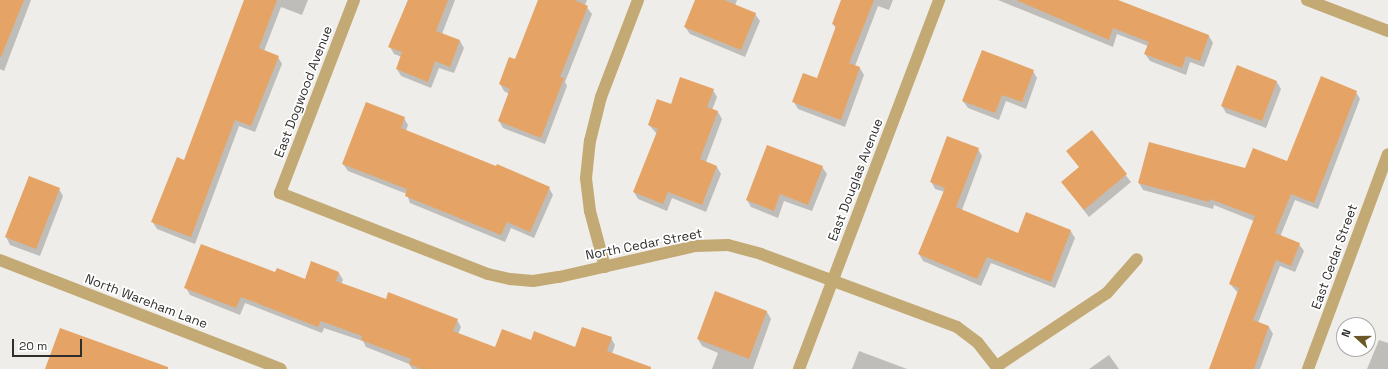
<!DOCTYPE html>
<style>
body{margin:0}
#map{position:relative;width:1388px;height:369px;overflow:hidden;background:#efede9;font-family:"Space Grotesk",sans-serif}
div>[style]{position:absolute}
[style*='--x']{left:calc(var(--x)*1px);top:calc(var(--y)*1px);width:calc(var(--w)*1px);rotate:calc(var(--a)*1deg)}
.shadow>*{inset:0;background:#0003}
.building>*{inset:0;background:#e5a465}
.minor>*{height:12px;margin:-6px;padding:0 6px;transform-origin:6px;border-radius:6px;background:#c3a973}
span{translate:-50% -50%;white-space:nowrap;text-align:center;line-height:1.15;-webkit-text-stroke:3.5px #fff;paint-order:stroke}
.street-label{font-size:13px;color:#2f2e2c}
.north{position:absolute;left:1336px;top:317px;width:40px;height:40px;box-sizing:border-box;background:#fff;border:1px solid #acabab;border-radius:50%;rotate:291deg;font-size:11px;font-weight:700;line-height:16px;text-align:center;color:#2f2e2c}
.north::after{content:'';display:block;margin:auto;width:14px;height:18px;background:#6c5826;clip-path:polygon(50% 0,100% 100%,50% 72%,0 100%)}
.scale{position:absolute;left:12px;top:339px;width:70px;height:18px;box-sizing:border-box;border:2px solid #2f2e2c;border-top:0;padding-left:5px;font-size:12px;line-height:14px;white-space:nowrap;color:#2f2e2c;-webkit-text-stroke:3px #fff;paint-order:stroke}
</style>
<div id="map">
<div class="shadow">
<i style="clip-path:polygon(0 0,31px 0,4px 71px,0 69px)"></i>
<i style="clip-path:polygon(245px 0,308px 0,302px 15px,281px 7px,264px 51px,278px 57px,282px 64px,255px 132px,239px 126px,195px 244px,157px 229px,152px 221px,185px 161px)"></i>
<i style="clip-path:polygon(408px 0,455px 0,442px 34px,460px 41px,464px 48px,454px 73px,439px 68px,431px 88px,401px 76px,397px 69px,402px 57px,394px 54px,390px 47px)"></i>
<i style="clip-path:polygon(539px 0,587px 0,585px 5px,592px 14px,565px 82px,567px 86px,545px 144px,503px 128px,499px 121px,509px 94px,504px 91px,500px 84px,516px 60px)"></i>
<i style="clip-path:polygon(696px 0,737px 0,735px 6px,755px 14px,760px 21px,745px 57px,690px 34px,685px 27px)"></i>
<i style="clip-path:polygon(842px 0,893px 0,889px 10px,878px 6px,855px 66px,860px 68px,864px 75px,845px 127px,798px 109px,794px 102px,818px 79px,836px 29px,833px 24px)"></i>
<i style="clip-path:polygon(998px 0,1117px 0,1209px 36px,1213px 43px,1204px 67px,1190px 62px,1186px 75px,1150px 61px,1145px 54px,1148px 46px,1117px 34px,1113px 47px)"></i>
<i style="clip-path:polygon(1033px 71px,1037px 78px,1026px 109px,1006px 101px,999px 120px,968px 108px,963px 101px)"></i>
<i style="clip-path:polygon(1277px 82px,1281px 89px,1266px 128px,1226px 113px,1222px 106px)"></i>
<i style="clip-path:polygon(713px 90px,717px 97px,712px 110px,718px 112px,722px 119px,706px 162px,717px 167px,721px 174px,706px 212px,672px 198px,667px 211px,638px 199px,634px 192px,657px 134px,649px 125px,671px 106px)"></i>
<i style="clip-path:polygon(1356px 92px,1360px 99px,1318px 209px,1295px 200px,1280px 237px,1299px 244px,1304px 251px,1295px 272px,1280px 266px,1258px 323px,1269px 327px,1273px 334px,1260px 369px,1210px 369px,1238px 293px,1230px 284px,1254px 221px,1214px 205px,1213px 209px,1143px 190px,1139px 183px,1287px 162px)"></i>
<i style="clip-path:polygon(404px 118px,408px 125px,406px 131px,549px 188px,553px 195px,534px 238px,511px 228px,505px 242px,410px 203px,407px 194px,348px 171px,343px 164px)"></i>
<i style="clip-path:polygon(1092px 132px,1131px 182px,1089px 217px,1062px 182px,1080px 168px,1067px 151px)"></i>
<i style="clip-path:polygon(978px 149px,982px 156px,962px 210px,1019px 235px,1070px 230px,1075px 238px,1055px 288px,991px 263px,981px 286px,923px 261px,919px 254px,945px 192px,935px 189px,931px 181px)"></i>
<i style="clip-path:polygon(822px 167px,827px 174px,812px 211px,784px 201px,778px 218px,751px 207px,747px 200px)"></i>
<i style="clip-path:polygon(59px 189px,63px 196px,40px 256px,10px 245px,6px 237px)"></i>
<i style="clip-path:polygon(276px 273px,305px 280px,339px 273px,343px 280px,341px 284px,386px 300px,457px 320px,461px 327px,458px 334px,496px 348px,531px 342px,575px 348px,611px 338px,615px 345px,612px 354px,638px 369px,412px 369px,409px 364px,366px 347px,363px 341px,324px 328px,322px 333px,245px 303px,240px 315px,190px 295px,186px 288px)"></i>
<i style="clip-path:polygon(715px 293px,767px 312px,771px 319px,753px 369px,712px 369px,718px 353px,702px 346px,698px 339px)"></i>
<i style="clip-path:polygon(1379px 340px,1388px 343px,1388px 369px,1367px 369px)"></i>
<i style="clip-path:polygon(859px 351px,907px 369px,852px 369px)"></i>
<i style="clip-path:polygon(1109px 355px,1119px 369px,1089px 369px)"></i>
</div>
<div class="building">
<i style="clip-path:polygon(0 0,24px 0,1px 57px,0 57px)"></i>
<i style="clip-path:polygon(244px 0,277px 0,259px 48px,279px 56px,251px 126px,235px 120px,191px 237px,151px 222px,177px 157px,184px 160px)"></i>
<i style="clip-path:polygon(408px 0,448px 0,436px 31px,460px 40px,450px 67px,435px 61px,428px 82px,396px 69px,402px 52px,388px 47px)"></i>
<i style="clip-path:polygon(538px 0,574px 0,588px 6px,560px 77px,564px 78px,541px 138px,498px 121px,510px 89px,499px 84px,509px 57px,515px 59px)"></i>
<i style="clip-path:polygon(695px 0,724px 0,756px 13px,741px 50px,684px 27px)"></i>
<i style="clip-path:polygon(841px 0,874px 0,849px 63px,860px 67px,841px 120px,792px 102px,803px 73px,817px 78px,836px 26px,832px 24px)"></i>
<i style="clip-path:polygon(1016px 0,1118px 0,1209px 35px,1200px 61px,1186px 56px,1182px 68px,1144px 54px,1149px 42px,1113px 28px,1109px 40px)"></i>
<i style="clip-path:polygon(982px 50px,1034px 70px,1022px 102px,1002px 95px,995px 113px,962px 101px)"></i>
<i style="clip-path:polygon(1237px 65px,1277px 81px,1262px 121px,1221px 106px)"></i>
<i style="clip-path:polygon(1321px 76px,1357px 91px,1314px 203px,1291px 194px,1275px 233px,1300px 243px,1291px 266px,1276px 260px,1253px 320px,1269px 326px,1254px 369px,1209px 369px,1239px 288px,1229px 284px,1255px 216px,1210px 199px,1209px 202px,1138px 183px,1149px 142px,1245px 168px,1253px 148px,1287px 161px)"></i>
<i style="clip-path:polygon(680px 77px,714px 89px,707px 107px,718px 111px,700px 159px,717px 166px,702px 205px,668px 192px,663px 204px,633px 192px,658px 129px,648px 125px,657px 99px,671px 104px)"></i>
<i style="clip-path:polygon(366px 102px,405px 117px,401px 128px,496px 166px,497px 164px,550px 187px,530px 232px,507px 222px,501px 235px,405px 196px,407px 189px,342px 164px)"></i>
<i style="clip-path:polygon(1092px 130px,1127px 174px,1084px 210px,1061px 182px,1079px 167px,1066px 151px)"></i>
<i style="clip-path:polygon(947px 136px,979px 148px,956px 207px,1018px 233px,1026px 212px,1071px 230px,1051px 282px,987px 257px,977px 279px,918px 254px,945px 188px,930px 182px)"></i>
<i style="clip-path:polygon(767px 145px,823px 166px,808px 205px,780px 194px,774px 211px,746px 200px)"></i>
<i style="clip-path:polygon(29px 176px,60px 188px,36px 249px,5px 237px)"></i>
<i style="clip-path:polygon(201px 244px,275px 272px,277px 268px,305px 279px,311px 261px,339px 272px,336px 281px,386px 299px,388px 292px,458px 319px,453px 331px,495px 347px,502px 329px,531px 340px,534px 331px,575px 347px,582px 327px,612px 337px,607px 351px,651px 367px,651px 369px,421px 369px,409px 364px,411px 359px,361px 340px,362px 336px,321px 321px,318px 327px,241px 297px,236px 308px,184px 288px)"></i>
<i style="clip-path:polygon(715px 291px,767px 311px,749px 359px,697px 339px)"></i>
<i style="clip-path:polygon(60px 328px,168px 367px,168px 369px,45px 369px)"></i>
</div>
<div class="minor">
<i style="--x:354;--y:0;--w:207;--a:111"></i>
<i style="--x:280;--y:193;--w:223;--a:21.3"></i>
<i style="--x:488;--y:274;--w:23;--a:13"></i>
<i style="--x:510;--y:279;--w:23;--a:5"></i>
<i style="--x:533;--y:281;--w:26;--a:-9"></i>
<i style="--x:559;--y:277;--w:140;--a:-12.8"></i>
<i style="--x:696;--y:246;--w:32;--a:-2"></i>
<i style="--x:728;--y:245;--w:34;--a:15"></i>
<i style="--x:761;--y:254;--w:209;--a:20.4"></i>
<i style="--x:957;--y:327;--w:26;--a:37"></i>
<i style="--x:978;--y:343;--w:33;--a:52"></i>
<i style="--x:1307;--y:0;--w:87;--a:20.9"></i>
<i style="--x:0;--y:260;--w:301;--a:21.2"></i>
<i style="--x:605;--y:267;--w:58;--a:-105"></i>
<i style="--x:590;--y:211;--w:33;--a:-97"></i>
<i style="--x:586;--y:178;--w:37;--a:-84"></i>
<i style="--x:590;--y:141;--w:45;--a:-76"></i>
<i style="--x:601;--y:97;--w:104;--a:-69.1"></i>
<i style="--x:997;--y:366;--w:132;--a:-33.6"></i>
<i style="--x:1107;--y:293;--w:45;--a:-48.6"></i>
<i style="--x:799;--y:369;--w:395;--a:-69.2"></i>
<i style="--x:1308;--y:369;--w:229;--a:-69.6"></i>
</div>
<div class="street-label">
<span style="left:304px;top:92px;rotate:-69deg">East Dogwood Avenue</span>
<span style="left:856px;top:180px;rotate:-69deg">East Douglas Avenue</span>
<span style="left:644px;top:245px;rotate:-11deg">North Cedar Street</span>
<span style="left:1335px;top:257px;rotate:-70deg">East Cedar Street</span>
<span style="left:146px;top:302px;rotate:21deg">North Wareham Lane</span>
</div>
<div class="north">N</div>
<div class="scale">20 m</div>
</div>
